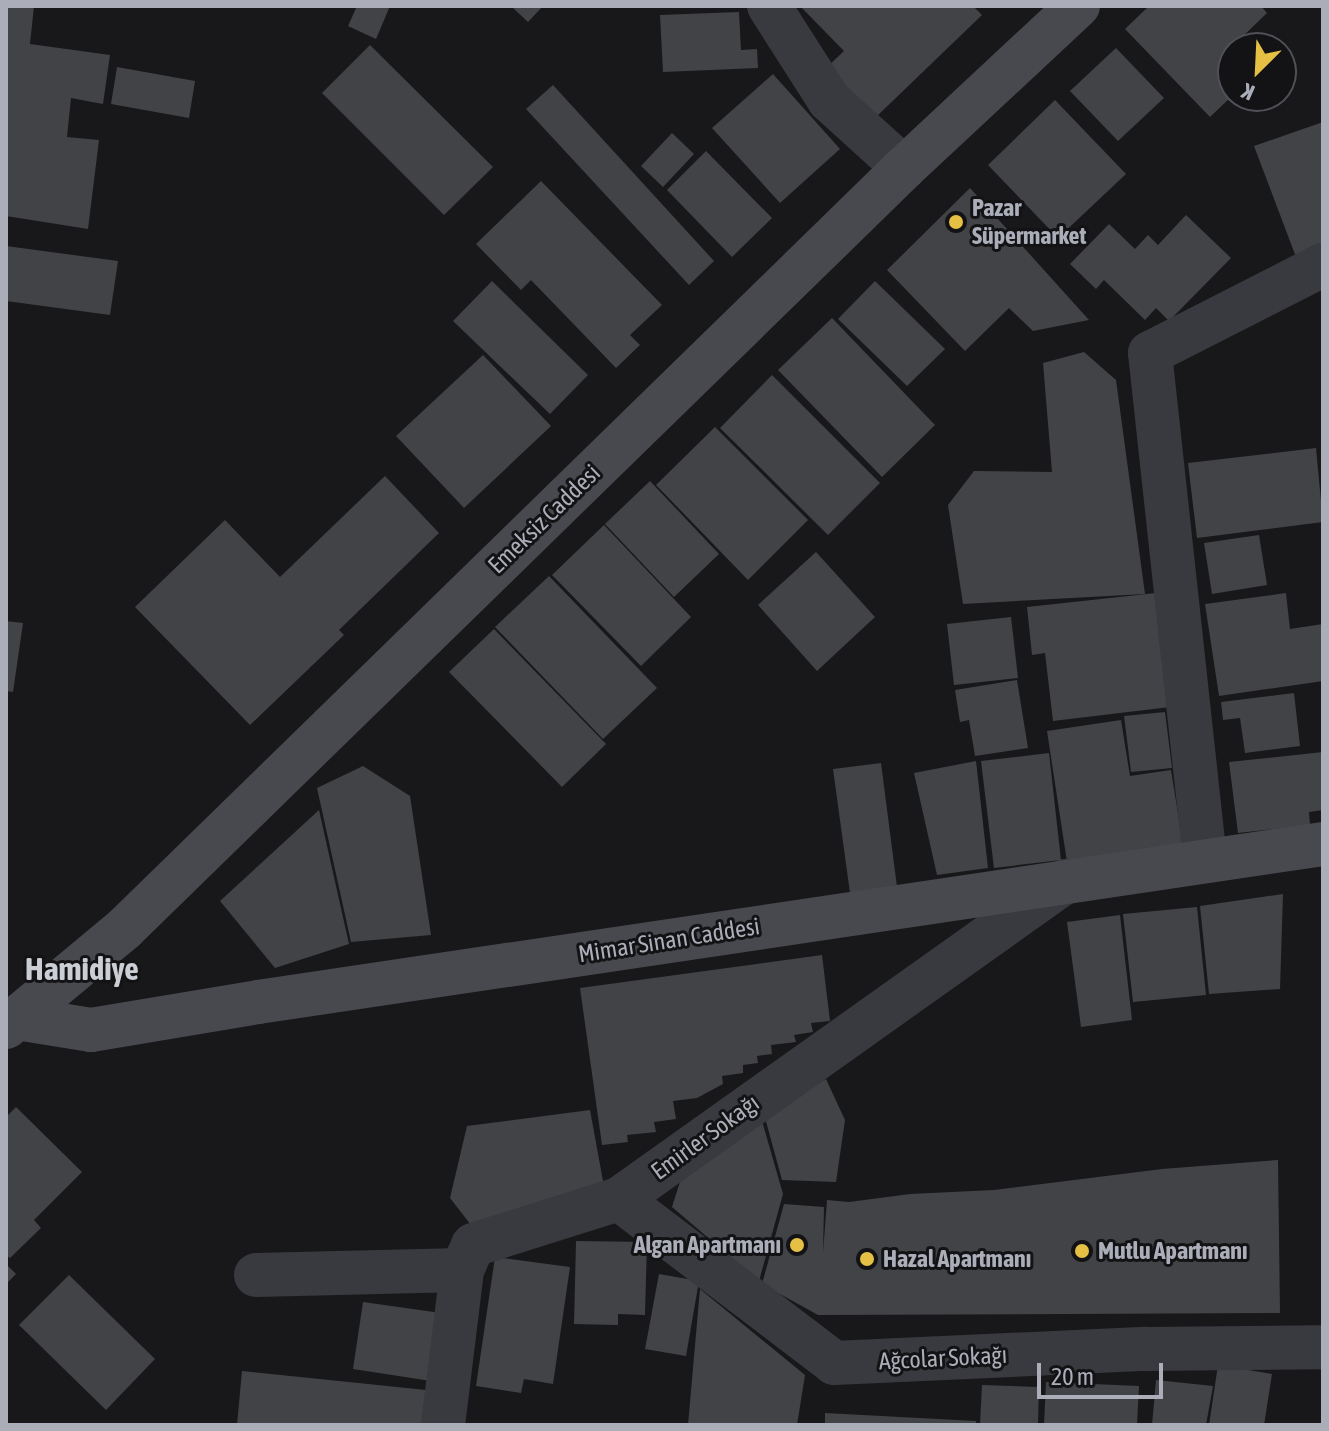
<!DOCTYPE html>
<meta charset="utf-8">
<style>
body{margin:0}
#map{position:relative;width:1329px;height:1431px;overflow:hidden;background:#18181a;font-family:"Asap Condensed",sans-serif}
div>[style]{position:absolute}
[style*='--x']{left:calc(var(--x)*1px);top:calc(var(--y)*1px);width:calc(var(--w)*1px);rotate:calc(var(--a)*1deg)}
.building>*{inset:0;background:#424347}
.street>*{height:44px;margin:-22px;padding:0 22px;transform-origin:22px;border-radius:22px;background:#393a3f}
.secondary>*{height:44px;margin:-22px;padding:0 22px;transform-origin:22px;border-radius:22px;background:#48494f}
.dots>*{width:22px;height:22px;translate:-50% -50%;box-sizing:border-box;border:4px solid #131315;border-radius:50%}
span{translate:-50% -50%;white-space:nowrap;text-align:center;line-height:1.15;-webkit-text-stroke:6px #131315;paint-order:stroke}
.poi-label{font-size:24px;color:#abaeb9;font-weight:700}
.left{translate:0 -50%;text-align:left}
.right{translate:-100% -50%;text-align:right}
.street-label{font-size:24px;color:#abaeb9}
.district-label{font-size:32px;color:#ccced5;font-weight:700}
.frame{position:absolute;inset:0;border:8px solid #abaeb9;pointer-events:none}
.north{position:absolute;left:1217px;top:32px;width:80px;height:80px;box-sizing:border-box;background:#131315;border:2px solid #505157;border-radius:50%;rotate:204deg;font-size:22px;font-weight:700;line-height:32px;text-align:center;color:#abaeb9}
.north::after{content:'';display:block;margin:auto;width:28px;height:36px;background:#e5c045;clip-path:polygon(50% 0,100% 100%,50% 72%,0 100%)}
.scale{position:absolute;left:1037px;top:1363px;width:126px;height:36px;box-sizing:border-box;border:4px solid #abaeb9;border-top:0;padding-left:10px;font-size:24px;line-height:28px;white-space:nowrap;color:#abaeb9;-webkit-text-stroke:6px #131315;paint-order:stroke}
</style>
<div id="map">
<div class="building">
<i style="clip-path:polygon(6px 6px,34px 6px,30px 44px,110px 55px,103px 104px,71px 98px,67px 137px,99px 140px,88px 229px,6px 216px)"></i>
<i style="clip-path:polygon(357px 6px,390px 6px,376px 39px,348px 26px)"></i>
<i style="clip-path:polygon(511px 6px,543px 6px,528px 22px)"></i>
<i style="clip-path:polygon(800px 6px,973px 6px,982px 15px,875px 118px,826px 68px,844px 51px)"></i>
<i style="clip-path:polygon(1149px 6px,1261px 6px,1267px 13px,1238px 41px,1245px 48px,1233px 48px,1233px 95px,1210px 117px,1125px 29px)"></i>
<i style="clip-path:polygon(739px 12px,741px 50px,757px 49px,758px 68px,663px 72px,660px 15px)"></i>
<i style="clip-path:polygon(370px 45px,493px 167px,444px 215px,322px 93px)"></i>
<i style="clip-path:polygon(1116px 48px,1164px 98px,1118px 141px,1070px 91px)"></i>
<i style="clip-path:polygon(117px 67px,195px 81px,189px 118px,111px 104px)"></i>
<i style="clip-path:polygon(773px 74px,840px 149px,780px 203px,712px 128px)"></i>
<i style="clip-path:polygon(553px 85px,714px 261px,689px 285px,526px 109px)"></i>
<i style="clip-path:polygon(1055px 100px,1126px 174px,1058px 238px,988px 165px)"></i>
<i style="clip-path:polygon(1323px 122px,1323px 246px,1296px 257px,1254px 146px)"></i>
<i style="clip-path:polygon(672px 133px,694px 154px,663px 187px,641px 166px)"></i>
<i style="clip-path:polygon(706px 151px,772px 218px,732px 257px,667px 190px)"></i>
<i style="clip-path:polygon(541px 181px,662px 305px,630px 335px,640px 345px,616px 368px,531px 280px,521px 290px,476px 244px)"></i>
<i style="clip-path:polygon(970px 188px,1089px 320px,1033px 331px,1009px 308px,965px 351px,887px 270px)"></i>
<i style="clip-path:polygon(1186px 215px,1231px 258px,1169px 321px,1156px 308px,1145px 320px,1104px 280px,1096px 289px,1070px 264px,1109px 224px,1135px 249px,1148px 235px,1158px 245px)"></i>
<i style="clip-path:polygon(6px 246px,118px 261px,110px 315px,6px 301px)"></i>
<i style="clip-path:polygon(492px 281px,588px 375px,550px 414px,453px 321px)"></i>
<i style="clip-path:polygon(875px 281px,945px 349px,907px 386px,838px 319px)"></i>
<i style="clip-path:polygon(832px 318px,935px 425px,882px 477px,778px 370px)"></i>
<i style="clip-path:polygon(1084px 352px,1116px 380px,1145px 594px,963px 604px,948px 505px,974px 471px,1052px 472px,1043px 363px)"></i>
<i style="clip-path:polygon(483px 355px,551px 426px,464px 508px,396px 436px)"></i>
<i style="clip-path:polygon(772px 375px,880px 483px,828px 535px,720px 428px)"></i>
<i style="clip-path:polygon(715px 427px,808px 520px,748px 580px,656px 485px)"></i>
<i style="clip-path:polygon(1316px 448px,1323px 522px,1197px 538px,1188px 463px)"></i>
<i style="clip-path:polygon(385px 476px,439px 533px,339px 630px,344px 635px,250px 725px,135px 607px,225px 520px,280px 577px)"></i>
<i style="clip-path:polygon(650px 481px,719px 554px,674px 597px,605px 524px)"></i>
<i style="clip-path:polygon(604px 525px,691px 617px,641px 666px,552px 575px)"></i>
<i style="clip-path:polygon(1259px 535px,1267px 585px,1212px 594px,1204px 543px)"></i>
<i style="clip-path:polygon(816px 552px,875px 617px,817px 671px,758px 605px)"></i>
<i style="clip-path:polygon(549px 576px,657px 688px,603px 739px,495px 627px)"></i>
<i style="clip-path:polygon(1156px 593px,1170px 707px,1053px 721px,1045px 653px,1032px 655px,1027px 607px)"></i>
<i style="clip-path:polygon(1286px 593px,1290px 629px,1323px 624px,1323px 681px,1219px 696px,1205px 604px)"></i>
<i style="clip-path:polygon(1011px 617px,1018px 678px,954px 685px,947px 624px)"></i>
<i style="clip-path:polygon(6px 621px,23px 623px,13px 692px,6px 691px)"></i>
<i style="clip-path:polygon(494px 629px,606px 744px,562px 787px,449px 672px)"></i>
<i style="clip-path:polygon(1017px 680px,1028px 748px,975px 756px,969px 720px,960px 722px,955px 690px)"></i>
<i style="clip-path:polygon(1294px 693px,1300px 746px,1245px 753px,1240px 718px,1223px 720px,1221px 702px)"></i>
<i style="clip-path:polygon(1165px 712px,1172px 768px,1131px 772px,1124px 716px)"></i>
<i style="clip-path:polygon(1121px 720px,1130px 776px,1171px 770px,1183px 845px,1067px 862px,1047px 731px)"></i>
<i style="clip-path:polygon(1323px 752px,1323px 810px,1309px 812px,1310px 825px,1238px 833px,1229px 762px)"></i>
<i style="clip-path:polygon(1049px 753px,1061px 860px,994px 868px,981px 761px)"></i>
<i style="clip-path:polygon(976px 761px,988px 868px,937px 875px,914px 773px)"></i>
<i style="clip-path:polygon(881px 763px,897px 887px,850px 893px,833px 769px)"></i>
<i style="clip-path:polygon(363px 766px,410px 796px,431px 935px,351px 942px,317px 788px)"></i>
<i style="clip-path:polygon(319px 810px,349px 944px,275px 968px,220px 901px)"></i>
<i style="clip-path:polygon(1283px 894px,1280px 989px,1209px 994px,1200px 906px)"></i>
<i style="clip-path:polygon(1197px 907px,1206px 995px,1133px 1002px,1123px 914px)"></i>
<i style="clip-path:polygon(1120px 915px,1132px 1020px,1081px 1027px,1067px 922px)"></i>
<i style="clip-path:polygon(822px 955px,830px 1021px,811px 1023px,813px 1032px,794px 1035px,796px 1042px,771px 1045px,772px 1054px,757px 1056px,758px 1063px,743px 1065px,743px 1073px,722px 1076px,723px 1084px,697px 1098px,673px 1101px,676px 1119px,654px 1122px,656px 1132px,627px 1135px,628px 1142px,602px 1145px,580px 988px)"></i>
<i style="clip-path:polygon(826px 1079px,845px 1120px,836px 1182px,782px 1180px,764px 1114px)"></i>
<i style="clip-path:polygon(16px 1107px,82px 1172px,34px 1220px,41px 1228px,10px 1258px,6px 1255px,6px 1117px)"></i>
<i style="clip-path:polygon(590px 1110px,605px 1192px,471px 1225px,450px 1198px,467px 1126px)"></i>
<i style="clip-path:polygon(762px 1121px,783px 1194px,759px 1281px,672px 1207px,686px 1163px)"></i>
<i style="clip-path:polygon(1278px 1160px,1280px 1313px,818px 1315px,762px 1284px,784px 1204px,824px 1207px,823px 1253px,827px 1200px,849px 1202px,910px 1194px,994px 1190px,1162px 1169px)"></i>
<i style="clip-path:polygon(576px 1241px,647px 1242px,645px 1315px,618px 1314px,618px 1325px,574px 1324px)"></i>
<i style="clip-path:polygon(495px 1257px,570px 1267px,553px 1384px,524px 1379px,521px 1393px,476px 1386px)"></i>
<i style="clip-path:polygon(6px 1264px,16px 1274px,6px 1284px)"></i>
<i style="clip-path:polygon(659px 1274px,699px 1281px,686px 1356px,645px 1349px)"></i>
<i style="clip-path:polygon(69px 1275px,155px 1359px,106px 1410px,19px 1325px)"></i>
<i style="clip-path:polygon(700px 1289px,805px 1375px,797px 1425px,688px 1425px)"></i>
<i style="clip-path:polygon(363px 1302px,441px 1313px,431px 1381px,353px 1369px)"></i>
<i style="clip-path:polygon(1218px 1365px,1272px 1374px,1264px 1425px,1209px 1425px)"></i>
<i style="clip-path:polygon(242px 1371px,426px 1390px,422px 1425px,237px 1425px)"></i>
<i style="clip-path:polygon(1156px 1380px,1213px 1386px,1206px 1425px,1152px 1425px)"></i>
<i style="clip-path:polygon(1046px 1382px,1139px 1386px,1137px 1425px,1044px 1425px)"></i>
<i style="clip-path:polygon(982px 1385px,1039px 1387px,1038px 1425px,980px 1425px)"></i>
<i style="clip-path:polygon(825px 1413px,976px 1421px,976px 1425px,825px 1425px)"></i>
</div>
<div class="street">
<i style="--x:769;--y:6;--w:112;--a:57.4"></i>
<i style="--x:829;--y:100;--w:101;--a:42.2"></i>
<i style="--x:1205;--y:860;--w:510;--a:-96.19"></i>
<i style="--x:1150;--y:353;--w:194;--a:-27"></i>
<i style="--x:619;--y:1199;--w:270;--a:37.3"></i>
<i style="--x:834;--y:1363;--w:312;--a:-2.6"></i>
<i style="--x:1146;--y:1349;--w:177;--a:-0.6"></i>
<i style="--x:256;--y:1275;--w:206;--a:-1.4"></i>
<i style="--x:443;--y:1425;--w:156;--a:-83"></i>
<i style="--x:462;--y:1270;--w:27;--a:-66"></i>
<i style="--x:473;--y:1245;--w:153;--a:-17.5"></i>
<i style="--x:619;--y:1199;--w:549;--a:-35.43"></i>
</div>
<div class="secondary">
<i style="--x:17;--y:1018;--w:75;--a:9.2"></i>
<i style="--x:91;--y:1030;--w:169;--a:-9.5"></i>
<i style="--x:258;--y:1002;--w:1077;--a:-8.44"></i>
<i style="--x:6;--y:1027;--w:153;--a:-39.7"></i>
<i style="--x:124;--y:929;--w:1090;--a:-44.29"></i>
<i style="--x:904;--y:168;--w:238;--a:-43"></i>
</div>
<div class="dots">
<i style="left:956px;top:222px;background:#e5c045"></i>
<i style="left:797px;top:1245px;background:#e5c045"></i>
<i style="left:1082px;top:1251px;background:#e5c045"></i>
<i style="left:867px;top:1259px;background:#e5c045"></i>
</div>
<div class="poi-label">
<span class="left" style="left:972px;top:222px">Pazar<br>Süpermarket</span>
<span class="right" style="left:781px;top:1245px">Algan Apartmanı</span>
<span class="left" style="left:1098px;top:1251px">Mutlu Apartmanı</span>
<span class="left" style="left:883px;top:1259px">Hazal Apartmanı</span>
</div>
<div class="street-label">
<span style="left:544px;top:519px;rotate:-44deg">Emeksiz Caddesi</span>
<span style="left:669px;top:940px;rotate:-9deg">Mimar Sinan Caddesi</span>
<span style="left:705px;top:1137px;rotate:-36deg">Emirler Sokağı</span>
<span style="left:943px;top:1358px;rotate:-3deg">Ağcolar Sokağı</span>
</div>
<div class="district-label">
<span style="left:82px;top:969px">Hamidiye</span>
</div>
<div class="frame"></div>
<div class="north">K</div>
<div class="scale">20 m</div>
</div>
